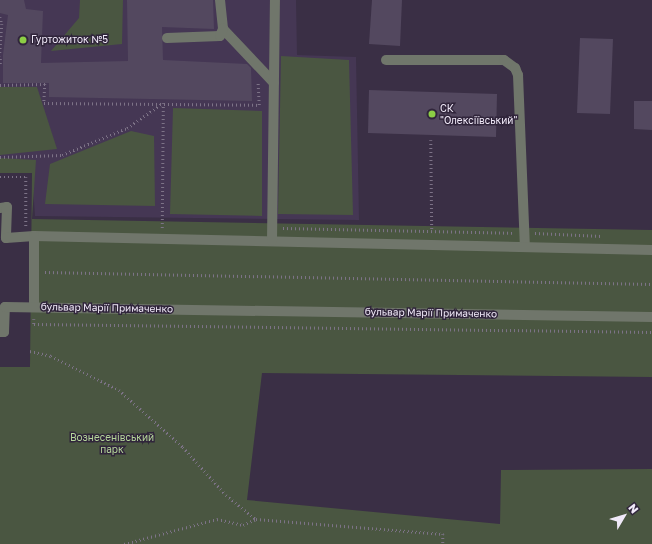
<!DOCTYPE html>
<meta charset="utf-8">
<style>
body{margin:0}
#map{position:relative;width:652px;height:544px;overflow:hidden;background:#3a2f45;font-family:"Golos Text",sans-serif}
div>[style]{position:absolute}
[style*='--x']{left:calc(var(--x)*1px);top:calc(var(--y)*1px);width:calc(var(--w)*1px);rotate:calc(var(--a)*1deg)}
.built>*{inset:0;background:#453754}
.green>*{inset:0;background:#4a5641}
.building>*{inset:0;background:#53485f}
.path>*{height:2.5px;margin-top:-1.25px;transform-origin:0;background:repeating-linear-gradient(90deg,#7d7387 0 1px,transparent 0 4px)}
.minor>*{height:10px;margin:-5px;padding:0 5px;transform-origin:5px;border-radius:5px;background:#70766b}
.dots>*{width:11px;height:11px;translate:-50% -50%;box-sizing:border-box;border:2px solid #30253b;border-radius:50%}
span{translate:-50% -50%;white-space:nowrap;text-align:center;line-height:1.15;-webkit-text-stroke:3px #30253b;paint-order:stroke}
.poi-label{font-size:10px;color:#f0e9f8}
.left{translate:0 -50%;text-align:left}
.street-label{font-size:10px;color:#f0e9f8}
.park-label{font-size:10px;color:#b5d59a}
.north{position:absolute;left:604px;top:496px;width:40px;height:40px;-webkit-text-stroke:3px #30253b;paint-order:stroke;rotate:52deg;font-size:11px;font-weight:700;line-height:16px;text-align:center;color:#f0e9f8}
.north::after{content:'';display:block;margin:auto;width:14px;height:18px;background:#f0e9f8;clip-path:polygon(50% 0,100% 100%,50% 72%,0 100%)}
</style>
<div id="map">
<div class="built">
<i style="clip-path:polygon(0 0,296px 0,297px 55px,356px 57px,359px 220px,35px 216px,32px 173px,0 173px)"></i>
</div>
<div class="green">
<i style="clip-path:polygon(80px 0,123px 0,122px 44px,51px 51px,79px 18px)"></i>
<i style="clip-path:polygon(281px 56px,349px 60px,353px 215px,278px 214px)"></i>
<i style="clip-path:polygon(0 87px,37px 87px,57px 149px,0 155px)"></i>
<i style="clip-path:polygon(173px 108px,262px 111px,262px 216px,170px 214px)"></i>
<i style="clip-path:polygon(131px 131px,154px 136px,155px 206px,45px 204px,50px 164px)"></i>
<i style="clip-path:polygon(0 158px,36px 160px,32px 219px,652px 230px,652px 377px,262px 373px,247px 500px,500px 524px,501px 470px,652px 469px,652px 544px,0 544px,0 367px,30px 367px,32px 173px,0 173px)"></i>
</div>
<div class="building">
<i style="clip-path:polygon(0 0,24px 0,26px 9px,43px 11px,41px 63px,128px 61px,127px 0,213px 0,214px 29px,162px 27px,163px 60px,247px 64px,251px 68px,252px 101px,49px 97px,49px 83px,3px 83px,3px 55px,8px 15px,0 13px)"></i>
<i style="clip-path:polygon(372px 0,402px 0,400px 46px,369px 44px)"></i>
<i style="clip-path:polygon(580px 38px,613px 39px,610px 114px,577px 113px)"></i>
<i style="clip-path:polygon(369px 90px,497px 94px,496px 137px,368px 133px)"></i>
<i style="clip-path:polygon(634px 101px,652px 101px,652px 130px,634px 129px)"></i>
</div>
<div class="path">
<i style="--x:0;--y:17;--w:7;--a:74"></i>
<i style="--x:2;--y:24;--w:32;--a:94"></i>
<i style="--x:0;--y:64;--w:8;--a:-90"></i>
<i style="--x:0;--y:85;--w:45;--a:-1.3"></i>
<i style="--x:45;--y:84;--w:19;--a:93"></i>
<i style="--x:44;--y:103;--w:215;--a:0.5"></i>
<i style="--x:259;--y:105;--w:22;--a:-93"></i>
<i style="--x:431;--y:140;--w:91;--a:89.4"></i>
<i style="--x:0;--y:157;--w:62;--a:-1.8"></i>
<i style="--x:62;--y:155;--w:70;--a:-22.6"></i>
<i style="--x:127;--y:128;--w:44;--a:-34.8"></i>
<i style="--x:0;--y:177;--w:26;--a:0"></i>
<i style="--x:26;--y:177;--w:49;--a:90"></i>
<i style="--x:162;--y:228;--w:125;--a:-89.5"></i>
<i style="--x:283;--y:228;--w:231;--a:1.2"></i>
<i style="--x:535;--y:233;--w:67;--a:2.6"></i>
<i style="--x:45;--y:272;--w:607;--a:1.13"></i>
<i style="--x:34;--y:319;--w:5;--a:90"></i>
<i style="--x:34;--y:324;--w:618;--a:0.74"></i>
<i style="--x:30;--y:351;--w:22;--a:13"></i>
<i style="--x:51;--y:356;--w:76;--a:26.6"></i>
<i style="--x:119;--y:390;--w:86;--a:41.7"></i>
<i style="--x:183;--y:447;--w:64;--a:48.1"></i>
<i style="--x:226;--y:495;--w:38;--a:39"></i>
<i style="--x:256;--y:519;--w:188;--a:4.6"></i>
<i style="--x:443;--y:534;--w:10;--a:90"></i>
<i style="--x:124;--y:544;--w:96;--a:-15"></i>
<i style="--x:217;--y:519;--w:27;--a:13"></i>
<i style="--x:243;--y:525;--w:14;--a:-25"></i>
</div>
<div class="minor">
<i style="--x:220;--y:0;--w:29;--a:84"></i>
<i style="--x:223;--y:29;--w:74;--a:46.6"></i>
<i style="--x:167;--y:38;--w:53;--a:-2.2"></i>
<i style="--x:220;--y:36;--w:8;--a:-67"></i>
<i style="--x:386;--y:60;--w:118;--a:0"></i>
<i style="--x:504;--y:60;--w:14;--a:36"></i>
<i style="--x:515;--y:68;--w:8;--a:67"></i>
<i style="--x:518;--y:75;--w:172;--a:87.7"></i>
<i style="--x:0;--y:208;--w:7;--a:-8"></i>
<i style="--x:7;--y:207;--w:31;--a:92"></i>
<i style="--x:6;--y:238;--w:28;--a:-4"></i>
<i style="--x:34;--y:236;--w:618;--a:1.3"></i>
<i style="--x:34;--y:236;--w:71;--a:90"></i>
<i style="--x:272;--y:241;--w:241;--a:-89.3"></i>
<i style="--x:0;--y:332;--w:4;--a:0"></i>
<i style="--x:4;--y:332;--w:25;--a:-88"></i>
<i style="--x:5;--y:307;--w:647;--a:0.89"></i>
</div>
<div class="dots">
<i style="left:23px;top:40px;background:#8cce45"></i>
<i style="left:432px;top:114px;background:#8cce45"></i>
</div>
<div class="poi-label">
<span class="left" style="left:31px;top:40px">Гуртожиток №5</span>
<span class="left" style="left:440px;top:114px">СК<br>"Олексіївський"</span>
</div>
<div class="street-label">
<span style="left:107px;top:308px;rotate:1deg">бульвар Марії Примаченко</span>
<span style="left:431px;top:313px;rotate:1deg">бульвар Марії Примаченко</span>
</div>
<div class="park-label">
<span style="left:112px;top:443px">Вознесенівський<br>парк</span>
</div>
<div class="north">N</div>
</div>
